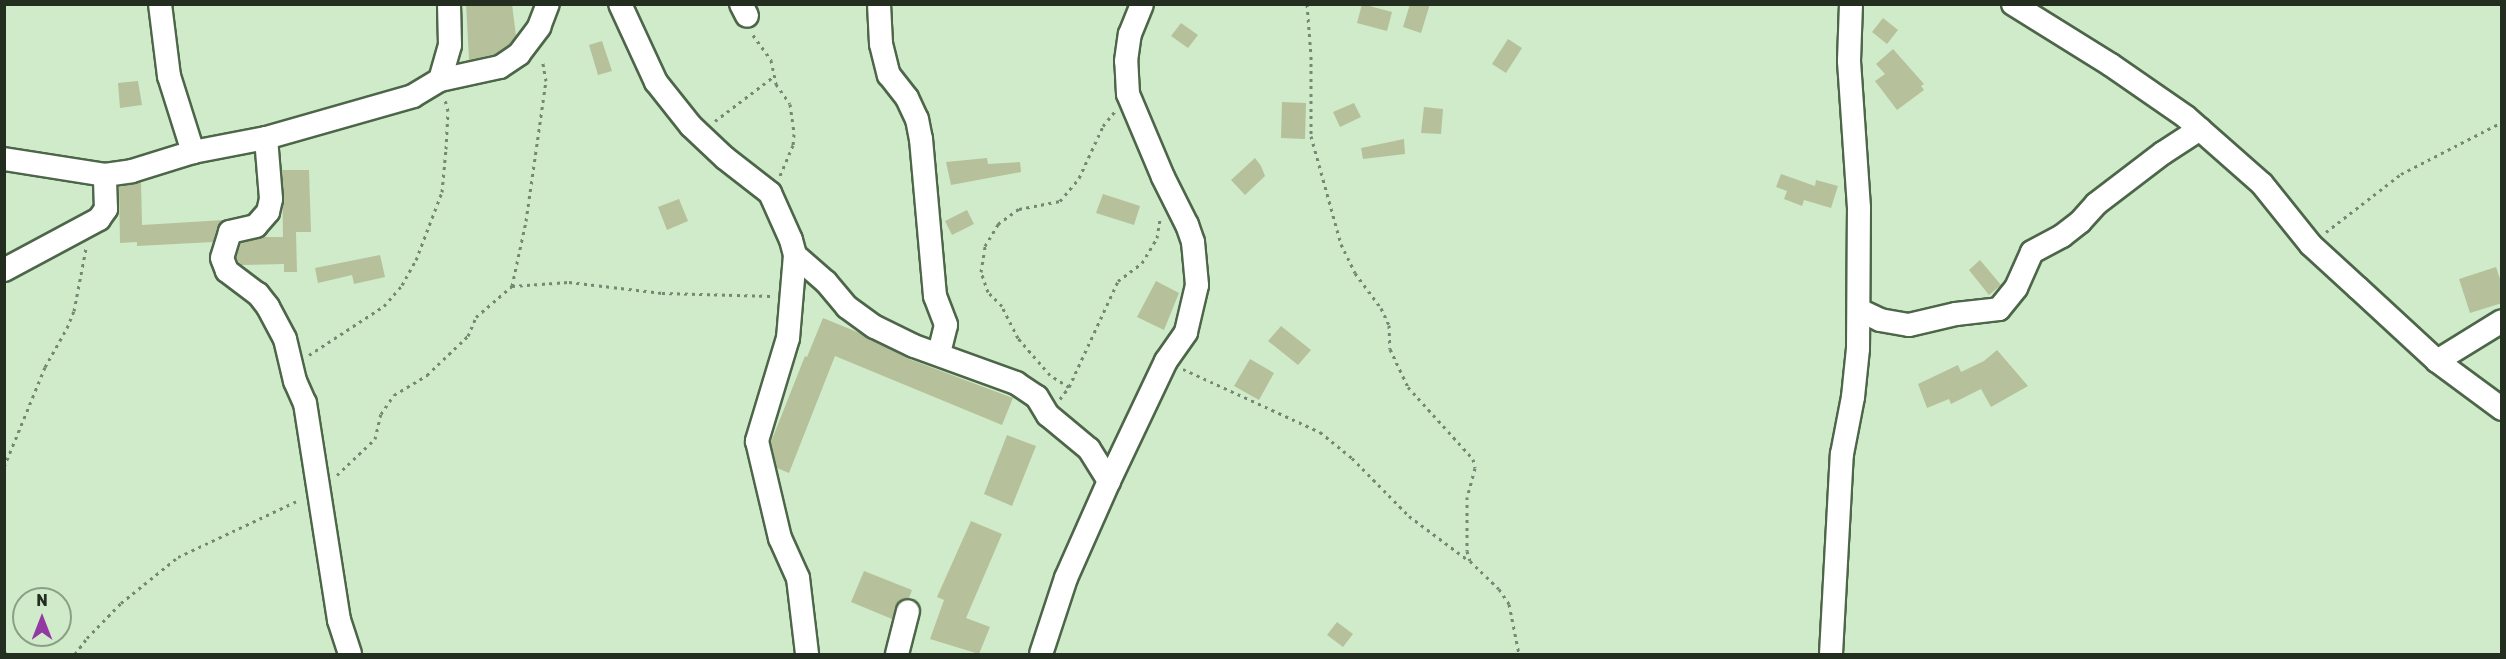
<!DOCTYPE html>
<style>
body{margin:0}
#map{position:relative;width:2506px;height:659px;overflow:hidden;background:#cfebca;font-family:Rubik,sans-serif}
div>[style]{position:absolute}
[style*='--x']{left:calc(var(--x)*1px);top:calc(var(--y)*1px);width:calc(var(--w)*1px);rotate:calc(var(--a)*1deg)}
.building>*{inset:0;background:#b6c19b}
.path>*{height:3px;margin-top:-1.5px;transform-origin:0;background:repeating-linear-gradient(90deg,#758871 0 3px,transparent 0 7.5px)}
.roads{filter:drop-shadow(2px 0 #4d6649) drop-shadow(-2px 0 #4d6649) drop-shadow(0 2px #4d6649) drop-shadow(0 -2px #4d6649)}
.minor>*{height:22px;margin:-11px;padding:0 11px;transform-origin:11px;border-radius:11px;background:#fff}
span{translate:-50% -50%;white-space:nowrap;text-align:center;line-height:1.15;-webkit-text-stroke:5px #cfebca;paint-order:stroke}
.frame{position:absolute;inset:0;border:6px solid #232e21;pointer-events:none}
.north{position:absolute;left:12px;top:587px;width:60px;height:60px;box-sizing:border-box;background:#cfebca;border:2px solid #8a9f86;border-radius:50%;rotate:0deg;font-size:16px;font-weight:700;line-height:24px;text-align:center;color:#232e21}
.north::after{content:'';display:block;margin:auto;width:21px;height:27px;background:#9339a4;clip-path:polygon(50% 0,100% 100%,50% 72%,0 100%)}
</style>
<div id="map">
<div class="building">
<i style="clip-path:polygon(466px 4px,512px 4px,516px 36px,510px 44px,495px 54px,469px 60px)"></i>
<i style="clip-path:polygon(1362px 4px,1392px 12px,1387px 31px,1357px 23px)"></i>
<i style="clip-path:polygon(1410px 4px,1430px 4px,1421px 33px,1403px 27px)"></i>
<i style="clip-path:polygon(1883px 18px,1898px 30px,1887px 44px,1872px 32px)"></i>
<i style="clip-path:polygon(1181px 23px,1198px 35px,1188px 48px,1171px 36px)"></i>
<i style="clip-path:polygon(1508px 39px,1522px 48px,1506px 73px,1492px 64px)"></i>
<i style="clip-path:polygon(602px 41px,612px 71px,598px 75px,589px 45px)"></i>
<i style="clip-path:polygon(1893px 49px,1924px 84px,1921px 86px,1924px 90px,1897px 110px,1875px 81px,1885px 74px,1876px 64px)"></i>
<i style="clip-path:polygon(138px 81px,142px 105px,120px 108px,118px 83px)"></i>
<i style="clip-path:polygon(1282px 102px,1306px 103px,1305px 139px,1281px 138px)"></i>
<i style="clip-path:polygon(1354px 103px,1361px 117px,1340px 127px,1333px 112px)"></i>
<i style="clip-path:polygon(1424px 107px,1443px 109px,1441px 134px,1421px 133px)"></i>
<i style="clip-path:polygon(1404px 139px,1405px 154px,1363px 159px,1361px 148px)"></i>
<i style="clip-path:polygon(987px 158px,988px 164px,1020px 162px,1021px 172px,951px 185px,946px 162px)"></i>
<i style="clip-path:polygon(1255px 158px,1261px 166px,1265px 176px,1245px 195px,1231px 180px)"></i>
<i style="clip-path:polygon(282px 170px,309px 170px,311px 232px,296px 232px,297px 272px,284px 272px,284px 264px,241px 265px,236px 258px,241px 243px,262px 237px,283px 237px)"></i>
<i style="clip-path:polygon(1781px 174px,1815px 186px,1816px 180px,1838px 186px,1831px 208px,1804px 200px,1802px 206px,1784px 199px,1787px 191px,1776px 187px)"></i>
<i style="clip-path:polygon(141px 182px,142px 225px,224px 220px,217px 227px,213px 242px,137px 246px,137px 242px,120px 243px,119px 187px)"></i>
<i style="clip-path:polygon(1103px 194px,1140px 206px,1134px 225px,1096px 213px)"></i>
<i style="clip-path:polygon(679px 199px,688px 221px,667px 230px,658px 207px)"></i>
<i style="clip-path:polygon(967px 210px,974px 224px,952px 235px,945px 221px)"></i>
<i style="clip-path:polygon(380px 255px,385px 277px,354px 284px,352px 275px,318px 283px,315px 268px)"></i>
<i style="clip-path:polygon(1980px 260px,2001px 285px,1989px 295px,1969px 270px)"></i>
<i style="clip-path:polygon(2496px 267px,2502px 285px,2502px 303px,2470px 313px,2459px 279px)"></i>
<i style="clip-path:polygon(1156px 281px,1179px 293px,1164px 330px,1137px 317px)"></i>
<i style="clip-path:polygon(823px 318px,862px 334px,909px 359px,1013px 398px,1002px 425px,835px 356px,789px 473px,777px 468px,771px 442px,805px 356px,807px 357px)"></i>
<i style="clip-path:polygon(1281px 326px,1311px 350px,1298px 365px,1268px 341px)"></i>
<i style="clip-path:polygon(1997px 350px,2028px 386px,1991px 407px,1981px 389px,1951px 404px,1949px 399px,1927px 408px,1918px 384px,1958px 365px,1961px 372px,1984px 361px)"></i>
<i style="clip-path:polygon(1250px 359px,1274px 373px,1259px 400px,1234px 386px)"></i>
<i style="clip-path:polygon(1007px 435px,1036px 446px,1012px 506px,984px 494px)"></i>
<i style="clip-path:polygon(971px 521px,1002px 534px,966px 618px,990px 627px,979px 654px,930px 639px,944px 600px,937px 597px)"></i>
<i style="clip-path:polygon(864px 571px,912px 590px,909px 598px,898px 602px,892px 619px,851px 602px)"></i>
<i style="clip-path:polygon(1337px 622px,1353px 634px,1343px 647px,1327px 635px)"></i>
</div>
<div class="path">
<i style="--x:1307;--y:4;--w:52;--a:85.6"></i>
<i style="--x:1311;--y:56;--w:80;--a:90"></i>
<i style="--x:1311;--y:136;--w:112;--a:74.5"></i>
<i style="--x:1341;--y:244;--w:32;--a:64"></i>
<i style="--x:1355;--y:273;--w:44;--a:53.4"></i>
<i style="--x:1381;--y:308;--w:19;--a:65"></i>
<i style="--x:1389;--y:325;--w:24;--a:88"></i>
<i style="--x:1390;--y:349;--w:42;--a:64.7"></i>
<i style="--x:1408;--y:387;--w:97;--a:47.9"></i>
<i style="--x:1473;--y:459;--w:9;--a:77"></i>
<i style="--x:1475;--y:468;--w:30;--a:105"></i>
<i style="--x:1467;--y:497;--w:54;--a:90"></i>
<i style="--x:1467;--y:551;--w:10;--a:73"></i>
<i style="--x:1470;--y:561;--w:40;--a:44"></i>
<i style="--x:1499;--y:589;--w:18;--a:56"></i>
<i style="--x:1509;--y:604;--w:51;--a:78.7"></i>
<i style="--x:753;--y:35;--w:31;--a:54"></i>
<i style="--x:771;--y:60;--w:25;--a:78"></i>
<i style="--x:776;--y:84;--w:24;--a:55"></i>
<i style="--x:790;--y:104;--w:30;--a:82"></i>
<i style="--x:794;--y:134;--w:11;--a:95"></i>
<i style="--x:793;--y:145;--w:34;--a:113"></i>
<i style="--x:715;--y:121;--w:73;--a:-37.2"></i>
<i style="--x:2326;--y:232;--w:95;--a:-37.7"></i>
<i style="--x:2401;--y:174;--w:114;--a:-27.2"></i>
<i style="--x:512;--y:286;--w:57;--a:-4"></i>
<i style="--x:569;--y:282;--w:94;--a:6.7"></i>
<i style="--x:662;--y:293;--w:109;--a:1.6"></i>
<i style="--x:309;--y:355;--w:90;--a:-33.2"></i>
<i style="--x:384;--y:306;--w:28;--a:-49"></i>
<i style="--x:402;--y:285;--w:29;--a:-61"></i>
<i style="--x:416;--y:260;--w:73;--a:-69.1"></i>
<i style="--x:442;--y:192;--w:43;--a:-84.7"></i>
<i style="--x:446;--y:149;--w:38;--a:-87"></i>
<i style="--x:448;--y:111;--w:11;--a:-105"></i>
<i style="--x:1183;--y:369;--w:151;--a:24.7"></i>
<i style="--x:1320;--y:432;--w:41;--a:39.1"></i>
<i style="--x:1352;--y:458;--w:81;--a:45.5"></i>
<i style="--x:1409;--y:516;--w:74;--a:36.7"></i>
<i style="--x:1069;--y:387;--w:22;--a:-148"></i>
<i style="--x:1050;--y:375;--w:49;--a:-130.9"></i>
<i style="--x:1018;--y:338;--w:36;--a:-117"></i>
<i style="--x:1002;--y:306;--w:20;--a:-135"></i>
<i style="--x:988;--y:292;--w:21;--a:-109"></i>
<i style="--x:981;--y:272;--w:26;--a:-81"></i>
<i style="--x:985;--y:246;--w:26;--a:-59"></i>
<i style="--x:998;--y:224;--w:26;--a:-36"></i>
<i style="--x:1019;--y:209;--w:42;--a:-11"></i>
<i style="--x:1060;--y:201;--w:30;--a:-50"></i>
<i style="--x:1079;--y:178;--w:57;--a:-65.2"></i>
<i style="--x:1103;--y:126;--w:19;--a:-51"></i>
<i style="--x:1060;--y:399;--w:15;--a:-53"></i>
<i style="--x:1069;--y:387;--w:117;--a:-65.2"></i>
<i style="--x:1118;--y:281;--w:30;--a:-37"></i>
<i style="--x:1142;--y:263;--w:29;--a:-59"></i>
<i style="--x:1157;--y:238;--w:18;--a:-81"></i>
<i style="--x:4;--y:467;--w:108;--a:-67.7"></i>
<i style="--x:45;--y:367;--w:45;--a:-60.6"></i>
<i style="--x:67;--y:328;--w:18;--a:-68"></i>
<i style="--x:74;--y:311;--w:64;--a:-79.2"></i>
<i style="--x:337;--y:475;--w:52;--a:-43.5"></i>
<i style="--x:375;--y:439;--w:26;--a:-77"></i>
<i style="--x:381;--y:414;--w:23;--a:-56"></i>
<i style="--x:394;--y:395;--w:39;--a:-31"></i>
<i style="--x:427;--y:375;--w:57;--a:-43.6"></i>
<i style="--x:468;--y:336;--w:21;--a:-67"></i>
<i style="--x:476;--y:317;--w:48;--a:-40.7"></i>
<i style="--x:512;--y:286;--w:66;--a:-77.8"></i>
<i style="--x:526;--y:221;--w:141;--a:-81.9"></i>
<i style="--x:546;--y:81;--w:22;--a:-100"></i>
<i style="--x:4;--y:652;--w:4;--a:34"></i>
<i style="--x:75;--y:654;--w:20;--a:-53"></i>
<i style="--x:87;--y:638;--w:49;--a:-45.8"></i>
<i style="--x:121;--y:603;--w:73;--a:-38.9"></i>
<i style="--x:178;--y:557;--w:134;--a:-25.2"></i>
</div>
<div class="roads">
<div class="minor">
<i style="--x:160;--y:4;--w:73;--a:82.9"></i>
<i style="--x:169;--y:76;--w:80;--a:72.5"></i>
<i style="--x:620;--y:4;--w:86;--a:65.2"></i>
<i style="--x:656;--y:82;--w:56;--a:51.5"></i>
<i style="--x:691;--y:126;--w:47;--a:43.3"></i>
<i style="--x:725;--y:158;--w:57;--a:37.9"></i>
<i style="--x:770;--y:193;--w:51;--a:65.9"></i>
<i style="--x:791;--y:240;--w:16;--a:75"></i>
<i style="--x:795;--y:255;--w:83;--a:94.8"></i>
<i style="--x:788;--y:338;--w:108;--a:106.8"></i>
<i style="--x:757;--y:441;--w:100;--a:76.7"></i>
<i style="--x:780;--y:538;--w:44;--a:65.8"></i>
<i style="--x:798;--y:578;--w:77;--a:83.2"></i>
<i style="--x:741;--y:4;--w:13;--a:63"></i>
<i style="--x:879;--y:4;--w:40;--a:87.1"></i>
<i style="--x:881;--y:44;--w:32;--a:76"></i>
<i style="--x:889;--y:75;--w:29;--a:52"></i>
<i style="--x:907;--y:98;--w:23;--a:65"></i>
<i style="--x:917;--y:119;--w:20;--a:79"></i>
<i style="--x:921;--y:139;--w:158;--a:84.9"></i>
<i style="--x:935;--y:296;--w:31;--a:69"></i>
<i style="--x:946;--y:325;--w:29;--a:104"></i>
<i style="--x:2013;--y:4;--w:115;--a:31.9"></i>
<i style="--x:2111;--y:65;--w:91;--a:34.7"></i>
<i style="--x:2186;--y:117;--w:101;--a:41.4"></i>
<i style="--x:2262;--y:184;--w:78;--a:51.2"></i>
<i style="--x:2311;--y:245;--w:64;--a:42.5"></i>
<i style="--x:2358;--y:288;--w:108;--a:42.7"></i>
<i style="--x:2437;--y:361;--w:81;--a:36.4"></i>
<i style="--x:440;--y:80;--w:36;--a:-74"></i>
<i style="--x:450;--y:45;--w:41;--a:-91.4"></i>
<i style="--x:266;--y:138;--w:61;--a:85.3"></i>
<i style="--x:271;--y:199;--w:13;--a:103"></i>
<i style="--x:268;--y:212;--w:18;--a:131"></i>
<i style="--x:256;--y:226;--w:27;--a:167"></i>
<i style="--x:230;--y:232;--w:27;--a:107"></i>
<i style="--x:222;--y:258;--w:14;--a:69"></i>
<i style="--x:227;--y:271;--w:39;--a:37"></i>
<i style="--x:258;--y:294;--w:16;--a:52"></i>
<i style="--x:268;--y:307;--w:36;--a:62"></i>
<i style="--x:285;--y:339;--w:43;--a:76.6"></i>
<i style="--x:295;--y:381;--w:24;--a:66"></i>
<i style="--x:305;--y:403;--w:220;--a:81.1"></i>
<i style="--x:339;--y:620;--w:36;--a:72"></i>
<i style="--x:4;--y:159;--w:102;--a:9"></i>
<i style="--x:105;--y:175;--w:27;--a:-8"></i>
<i style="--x:132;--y:171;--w:64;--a:-17.3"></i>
<i style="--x:193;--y:152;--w:74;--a:-10.9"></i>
<i style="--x:266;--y:138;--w:153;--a:-15.9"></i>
<i style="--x:413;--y:96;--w:31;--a:-31"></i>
<i style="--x:440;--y:80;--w:61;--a:-12.2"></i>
<i style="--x:500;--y:67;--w:23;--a:-34"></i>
<i style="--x:519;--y:54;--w:34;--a:-53"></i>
<i style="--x:539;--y:27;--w:25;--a:-69"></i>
<i style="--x:795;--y:255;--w:41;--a:41.1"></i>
<i style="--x:826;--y:282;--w:33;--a:50"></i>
<i style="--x:847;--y:307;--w:34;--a:36"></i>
<i style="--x:875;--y:327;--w:43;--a:26"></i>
<i style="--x:914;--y:346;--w:109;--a:19.9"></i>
<i style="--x:1016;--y:383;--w:25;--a:34"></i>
<i style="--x:1037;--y:397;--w:21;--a:59"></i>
<i style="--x:1048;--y:415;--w:53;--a:39.7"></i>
<i style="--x:1089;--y:449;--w:38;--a:58"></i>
<i style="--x:4;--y:270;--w:108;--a:-28.2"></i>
<i style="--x:99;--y:219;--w:12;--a:-55"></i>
<i style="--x:106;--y:209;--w:34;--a:-92"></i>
<i style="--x:1859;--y:310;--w:23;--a:25"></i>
<i style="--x:1880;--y:320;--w:29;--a:10"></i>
<i style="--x:1909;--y:325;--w:48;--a:-13.2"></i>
<i style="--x:1956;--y:314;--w:43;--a:-6.6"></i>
<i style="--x:1999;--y:309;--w:27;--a:-51"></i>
<i style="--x:2016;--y:288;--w:39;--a:-66"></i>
<i style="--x:2032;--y:252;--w:34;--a:-28"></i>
<i style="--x:2062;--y:236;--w:23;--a:-38"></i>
<i style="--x:2080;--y:222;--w:24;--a:-48"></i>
<i style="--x:2096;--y:204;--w:84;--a:-37.3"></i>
<i style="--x:2163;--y:153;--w:44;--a:-33"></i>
<i style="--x:2437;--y:361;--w:76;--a:-31.6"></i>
<i style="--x:897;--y:654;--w:44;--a:-75.7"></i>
<i style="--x:1041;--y:654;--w:80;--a:-71.8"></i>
<i style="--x:1066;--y:578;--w:106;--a:-66.1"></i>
<i style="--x:1109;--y:481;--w:133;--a:-64.6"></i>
<i style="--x:1166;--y:361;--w:35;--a:-55"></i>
<i style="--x:1186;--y:332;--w:48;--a:-76.8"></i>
<i style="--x:1197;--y:285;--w:43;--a:-95.3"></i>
<i style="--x:1193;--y:242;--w:18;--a:-109"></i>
<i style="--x:1187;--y:225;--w:54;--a:-116.6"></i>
<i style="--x:1163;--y:177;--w:90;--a:-112.9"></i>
<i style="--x:1128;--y:94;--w:33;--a:-93"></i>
<i style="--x:1126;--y:61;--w:27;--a:-82"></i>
<i style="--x:1130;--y:34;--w:32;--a:-68"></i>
<i style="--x:1831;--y:654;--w:200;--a:-86.9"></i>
<i style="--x:1842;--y:454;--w:58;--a:-79.1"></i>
<i style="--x:1853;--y:397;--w:48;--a:-84.1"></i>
<i style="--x:1858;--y:349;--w:141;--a:-89.6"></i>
<i style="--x:1859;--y:208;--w:147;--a:-93.9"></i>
<i style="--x:1849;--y:61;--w:57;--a:-88"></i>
</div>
</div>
<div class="frame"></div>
<div class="north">N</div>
</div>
